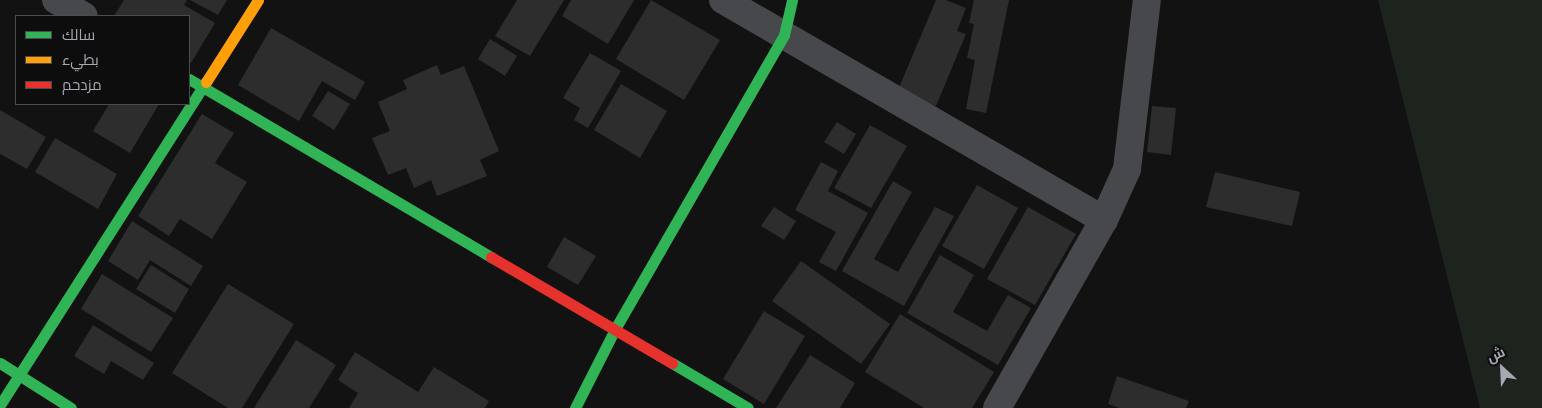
<!DOCTYPE html>
<meta charset="utf-8">
<style>
body{margin:0}
#map{position:relative;width:1542px;height:408px;overflow:hidden;background:#121213;font-family:"Archivo Narrow",Cairo,sans-serif}
div>[style]{position:absolute}
[style*='--x']{left:calc(var(--x)*1px);top:calc(var(--y)*1px);width:calc(var(--w)*1px);rotate:calc(var(--a)*1deg)}
.green>*{inset:0;background:#1d231d}
.building>*{inset:0;background:#2d2d2e}
.street>*{height:28px;margin:-14px;padding:0 14px;transform-origin:14px;border-radius:14px;background:#47484c}
.fast>*{height:11px;margin:-5.5px;padding:0 5.5px;transform-origin:5.5px;border-radius:5.5px;background:#30b455}
.slow>*{height:11px;margin:-5.5px;padding:0 5.5px;transform-origin:5.5px;border-radius:5.5px;background:#ff9f0a}
.jam>*{height:11px;margin:-5.5px;padding:0 5.5px;transform-origin:5.5px;border-radius:5.5px;background:#e5322d}
span{translate:-50% -50%;white-space:nowrap;text-align:center;line-height:1.15;-webkit-text-stroke:4.5px #0d0d0e;paint-order:stroke}
.legend{position:absolute;left:15px;top:15px;width:175px;height:90px;box-sizing:border-box;background:#0d0d0e;border:1px solid #4a4c50;margin:0;padding:6px 9px;list-style:none;font-size:15px;color:#a5aab2}
.legend li{display:flex;align-items:center;gap:10px;height:25px}
.legend b{width:25px;border:1px solid #4a4c50}
.north{position:absolute;left:1477px;top:343px;width:50px;height:50px;-webkit-text-stroke:4px #0d0d0e;paint-order:stroke;rotate:335deg;font-size:14px;font-weight:700;line-height:20px;text-align:center;color:#a5aab2}
.north::after{content:'';display:block;margin:auto;width:18px;height:22px;background:#a5aab2;clip-path:polygon(50% 0,100% 100%,50% 72%,0 100%)}
</style>
<div id="map">
<div class="green">
<i style="clip-path:polygon(1378px 0,1542px 0,1542px 408px,1480px 408px)"></i>
</div>
<div class="building">
<i style="clip-path:polygon(124px 0,187px 0,184px 5px,215px 23px,191px 63px,189px 61px,189px 16px,114px 16px)"></i>
<i style="clip-path:polygon(190px 0,227px 0,218px 15px)"></i>
<i style="clip-path:polygon(517px 0,564px 0,530px 56px,495px 36px)"></i>
<i style="clip-path:polygon(571px 0,634px 0,608px 44px,562px 16px)"></i>
<i style="clip-path:polygon(651px 0,720px 40px,684px 100px,616px 59px)"></i>
<i style="clip-path:polygon(936px 0,946px 0,966px 8px,957px 31px,966px 34px,936px 106px,898px 90px)"></i>
<i style="clip-path:polygon(974px 0,1009px 0,986px 113px,966px 109px,975px 60px,967px 58px,974px 24px,969px 23px)"></i>
<i style="clip-path:polygon(271px 28px,365px 82px,355px 100px,322px 81px,299px 121px,238px 85px)"></i>
<i style="clip-path:polygon(490px 39px,517px 56px,505px 76px,478px 59px)"></i>
<i style="clip-path:polygon(590px 53px,621px 71px,588px 128px,574px 120px,580px 108px,563px 98px)"></i>
<i style="clip-path:polygon(437px 65px,441px 75px,464px 66px,499px 151px,480px 160px,487px 176px,437px 196px,431px 180px,414px 188px,406px 168px,388px 175px,372px 138px,390px 131px,378px 102px,407px 89px,403px 80px)"></i>
<i style="clip-path:polygon(621px 84px,667px 111px,640px 158px,594px 130px)"></i>
<i style="clip-path:polygon(328px 91px,350px 104px,334px 130px,312px 116px)"></i>
<i style="clip-path:polygon(109px 104px,159px 104px,130px 153px,93px 131px)"></i>
<i style="clip-path:polygon(1152px 106px,1176px 108px,1171px 155px,1147px 152px)"></i>
<i style="clip-path:polygon(0 110px,46px 137px,27px 169px,0 154px)"></i>
<i style="clip-path:polygon(202px 114px,234px 133px,215px 163px,247px 182px,212px 239px,180px 219px,169px 236px,138px 216px)"></i>
<i style="clip-path:polygon(837px 122px,856px 134px,844px 154px,824px 142px)"></i>
<i style="clip-path:polygon(870px 125px,907px 146px,871px 208px,834px 188px)"></i>
<i style="clip-path:polygon(55px 138px,117px 174px,98px 209px,35px 172px)"></i>
<i style="clip-path:polygon(821px 162px,838px 171px,828px 191px,868px 213px,836px 271px,819px 262px,836px 232px,795px 210px)"></i>
<i style="clip-path:polygon(1215px 172px,1300px 192px,1292px 226px,1206px 207px)"></i>
<i style="clip-path:polygon(893px 181px,912px 192px,874px 259px,898px 272px,935px 207px,954px 216px,904px 306px,842px 271px)"></i>
<i style="clip-path:polygon(977px 185px,1018px 208px,984px 269px,942px 246px)"></i>
<i style="clip-path:polygon(774px 207px,796px 221px,784px 240px,761px 226px)"></i>
<i style="clip-path:polygon(1028px 207px,1076px 234px,1035px 305px,987px 279px)"></i>
<i style="clip-path:polygon(132px 221px,203px 266px,191px 286px,150px 260px,138px 280px,108px 261px)"></i>
<i style="clip-path:polygon(564px 237px,596px 256px,578px 285px,547px 267px)"></i>
<i style="clip-path:polygon(940px 255px,974px 275px,953px 312px,987px 331px,1008px 295px,1031px 308px,998px 365px,907px 313px)"></i>
<i style="clip-path:polygon(801px 261px,890px 324px,861px 364px,772px 301px)"></i>
<i style="clip-path:polygon(151px 265px,189px 289px,175px 313px,136px 289px)"></i>
<i style="clip-path:polygon(102px 274px,173px 318px,151px 352px,81px 309px)"></i>
<i style="clip-path:polygon(228px 284px,294px 324px,242px 408px,228px 408px,172px 373px)"></i>
<i style="clip-path:polygon(764px 311px,805px 336px,764px 404px,723px 379px)"></i>
<i style="clip-path:polygon(900px 314px,994px 372px,972px 408px,924px 408px,865px 372px)"></i>
<i style="clip-path:polygon(93px 325px,154px 363px,143px 380px,111px 361px,104px 374px,74px 356px)"></i>
<i style="clip-path:polygon(296px 340px,336px 365px,309px 408px,254px 408px)"></i>
<i style="clip-path:polygon(355px 352px,418px 392px,434px 367px,489px 401px,485px 408px,349px 408px,358px 393px,338px 380px)"></i>
<i style="clip-path:polygon(810px 355px,855px 383px,840px 408px,776px 408px)"></i>
<i style="clip-path:polygon(1117px 376px,1189px 401px,1186px 408px,1119px 408px,1108px 404px)"></i>
</div>
<div class="street">
<i style="--x:56;--y:0;--w:32;--a:30"></i>
<i style="--x:723;--y:0;--w:440;--a:30"></i>
<i style="--x:997;--y:408;--w:216;--a:-60.4"></i>
<i style="--x:1104;--y:220;--w:56;--a:-65.7"></i>
<i style="--x:1127;--y:169;--w:170;--a:-83.3"></i>
</div>
<div class="fast">
<i style="--x:189;--y:79;--w:351;--a:30.5"></i>
<i style="--x:0;--y:363;--w:84;--a:32.4"></i>
<i style="--x:672;--y:363;--w:88;--a:30.6"></i>
<i style="--x:0;--y:405;--w:383;--a:-57.5"></i>
<i style="--x:575;--y:408;--w:89;--a:-63.1"></i>
<i style="--x:615;--y:329;--w:339;--a:-60.1"></i>
<i style="--x:784;--y:35;--w:36;--a:-77"></i>
</div>
<div class="slow">
<i style="--x:206;--y:82;--w:97;--a:-57.6"></i>
</div>
<div class="jam">
<i style="--x:491;--y:257;--w:210;--a:30.4"></i>
</div>
<ul class="legend">
<li><b style="height:6px;background:#30b455"></b>سالك</li>
<li><b style="height:6px;background:#ff9f0a"></b>بطيء</li>
<li><b style="height:6px;background:#e5322d"></b>مزدحم</li>
</ul>
<div class="north">ش</div>
</div>
